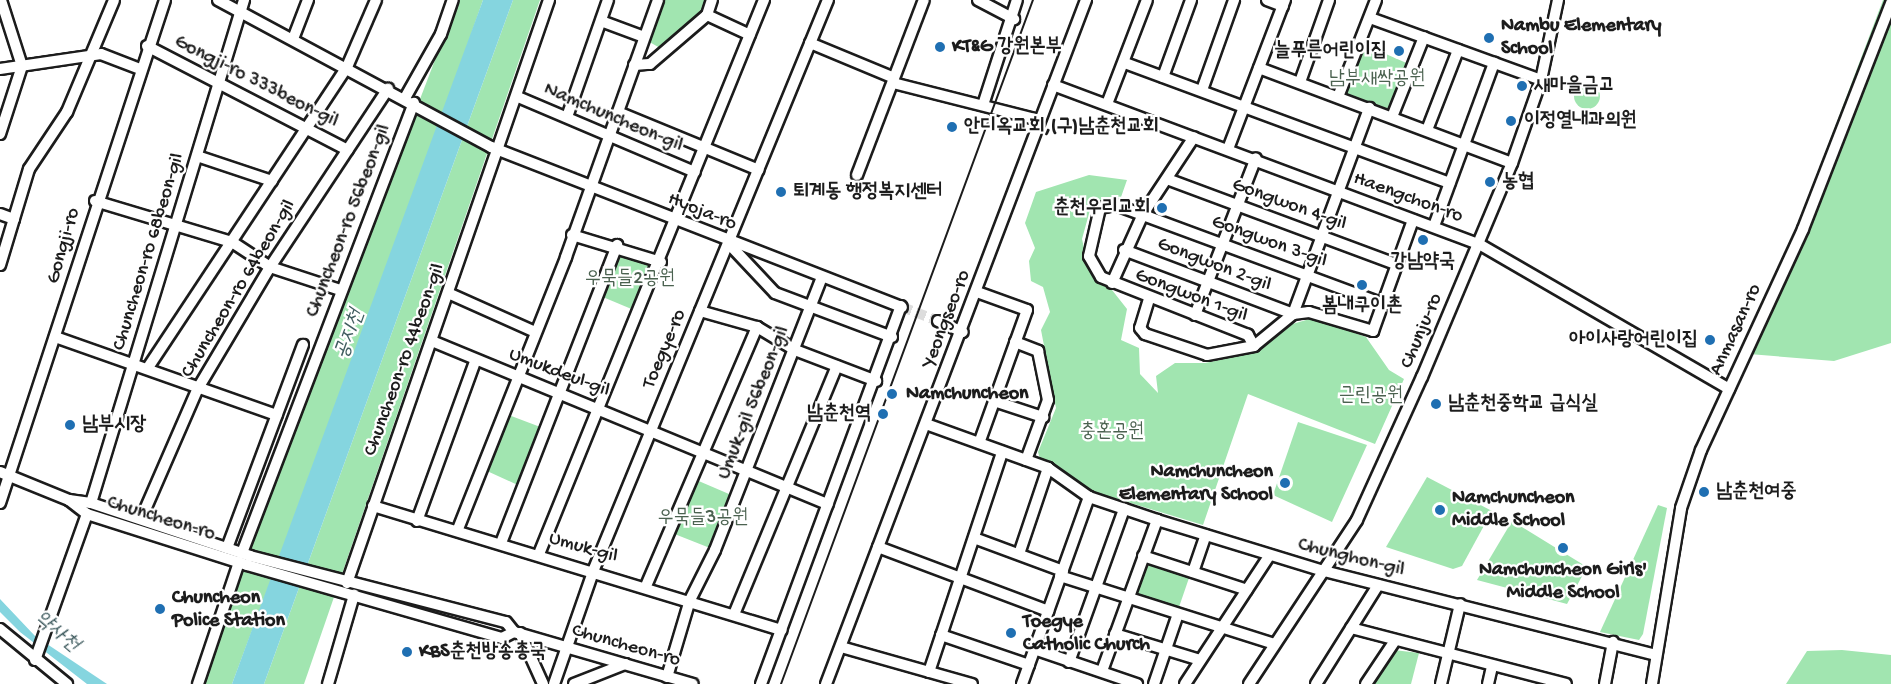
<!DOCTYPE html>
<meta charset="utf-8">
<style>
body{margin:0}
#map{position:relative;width:1891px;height:684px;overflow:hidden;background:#fff;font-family:"Gochi Hand","Poor Story",sans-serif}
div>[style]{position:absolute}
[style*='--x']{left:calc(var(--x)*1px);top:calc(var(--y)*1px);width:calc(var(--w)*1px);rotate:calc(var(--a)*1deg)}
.green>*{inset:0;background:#a1e5b0}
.round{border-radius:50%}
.water>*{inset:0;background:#85d5df}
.minor-tunnel>*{height:10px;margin-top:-5px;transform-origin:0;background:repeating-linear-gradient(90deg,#ddd 0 10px,transparent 0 15px)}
.roads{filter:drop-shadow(2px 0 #1c1c1c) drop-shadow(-2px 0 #1c1c1c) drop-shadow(0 2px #1c1c1c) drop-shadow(0 -2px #1c1c1c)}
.minor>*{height:10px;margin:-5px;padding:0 5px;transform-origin:5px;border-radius:5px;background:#fff}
.rail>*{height:2px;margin:-1px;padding:0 1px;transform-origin:1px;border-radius:1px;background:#1c1c1c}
.dots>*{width:16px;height:16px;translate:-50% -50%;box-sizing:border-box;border:3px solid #fff;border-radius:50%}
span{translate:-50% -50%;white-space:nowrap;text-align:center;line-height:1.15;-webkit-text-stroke:4.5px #fff;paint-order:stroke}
.poi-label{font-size:20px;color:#1c1c1c;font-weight:700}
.left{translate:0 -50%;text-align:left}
.right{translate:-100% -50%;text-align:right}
.park-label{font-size:20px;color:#4b6250}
.street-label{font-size:20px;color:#1c1c1c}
.water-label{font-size:21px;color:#415d60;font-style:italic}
</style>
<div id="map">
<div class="green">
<i style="clip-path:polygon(458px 0,483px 0,415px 195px,232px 684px,204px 684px,241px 566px)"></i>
<i style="clip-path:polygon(513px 0,540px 0,304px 684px,264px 684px)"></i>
<i style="clip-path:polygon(660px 0,709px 0,706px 11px,660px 48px,646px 40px)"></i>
<i style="clip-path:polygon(1883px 0,1891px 0,1891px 343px,1834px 361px,1749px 354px)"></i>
<i style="clip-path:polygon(1363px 44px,1411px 65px,1386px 111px,1345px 95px)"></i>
<i class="round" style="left:1574px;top:83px;width:26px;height:26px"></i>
<i style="clip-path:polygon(1089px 175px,1127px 180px,1120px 200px,1103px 200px,1090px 210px,1082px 239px,1086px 257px,1127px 309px,1121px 340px,1139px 348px,1140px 374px,1158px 393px,1156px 376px,1175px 363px,1205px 363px,1257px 352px,1289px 325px,1313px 318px,1366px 337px,1389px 370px,1404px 379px,1375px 444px,1248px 394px,1203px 525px,1091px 491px,1040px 459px,1038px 452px,1056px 408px,1041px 330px,1050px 312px,1043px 287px,1031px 281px,1029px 261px,1035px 248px,1025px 223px,1036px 192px)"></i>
<i style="clip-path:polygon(617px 245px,661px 262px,641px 313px,598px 295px)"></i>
<i style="clip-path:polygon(506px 414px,543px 428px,522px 487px,487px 471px)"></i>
<i style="clip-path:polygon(1298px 422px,1367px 445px,1332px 522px,1273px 495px)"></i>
<i style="clip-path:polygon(1427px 477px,1492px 511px,1462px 566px,1453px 569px,1386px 547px)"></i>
<i style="clip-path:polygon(694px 479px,736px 497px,715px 550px,672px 533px)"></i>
<i style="clip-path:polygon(1658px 505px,1667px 508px,1643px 634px,1639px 640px,1600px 632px)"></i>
<i style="clip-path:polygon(1512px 521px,1587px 567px,1567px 604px,1477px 580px)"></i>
<i style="clip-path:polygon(1144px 560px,1190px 575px,1178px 610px,1132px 595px)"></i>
<i style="clip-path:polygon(1394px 650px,1419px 653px,1411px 684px,1372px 684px)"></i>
<i style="clip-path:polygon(1842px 650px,1891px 655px,1891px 684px,1786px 684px,1807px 651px)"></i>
</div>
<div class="water">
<i style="clip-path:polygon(483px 0,513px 0,264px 684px,232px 684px)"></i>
<i style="clip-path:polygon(0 599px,35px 636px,107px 684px,87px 684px,20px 632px,0 612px)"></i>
</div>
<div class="minor-tunnel">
<i style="--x:902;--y:307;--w:39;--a:21"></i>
</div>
<div class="roads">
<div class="minor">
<i style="--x:218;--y:0;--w:310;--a:28.3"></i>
<i style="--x:491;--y:147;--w:441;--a:21.3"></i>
<i style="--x:978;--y:0;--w:41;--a:27.8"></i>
<i style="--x:1267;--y:0;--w:17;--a:21"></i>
<i style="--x:707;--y:15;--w:47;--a:24.9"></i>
<i style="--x:1370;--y:18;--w:182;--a:19.9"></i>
<i style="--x:601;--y:21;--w:46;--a:20.4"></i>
<i style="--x:293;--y:39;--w:42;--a:-69"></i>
<i style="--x:810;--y:43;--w:91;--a:22.6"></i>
<i style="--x:147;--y:46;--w:226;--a:27.4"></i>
<i style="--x:1125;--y:63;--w:346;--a:20.3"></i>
<i style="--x:634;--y:65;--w:16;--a:-4"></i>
<i style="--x:650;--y:64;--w:75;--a:-40.7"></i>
<i style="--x:707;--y:15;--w:16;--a:-72"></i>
<i style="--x:1259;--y:68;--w:270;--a:20.6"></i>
<i style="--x:0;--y:69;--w:102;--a:-8.4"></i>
<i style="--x:101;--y:54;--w:40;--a:21"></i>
<i style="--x:1163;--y:77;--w:82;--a:-70"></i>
<i style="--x:1300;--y:82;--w:87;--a:-70.5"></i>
<i style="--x:893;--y:83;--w:151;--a:14.2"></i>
<i style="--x:1053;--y:85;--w:455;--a:20.5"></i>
<i style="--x:1479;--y:244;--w:289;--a:30.1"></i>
<i style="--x:1202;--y:90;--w:96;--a:-70.4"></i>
<i style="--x:518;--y:97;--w:192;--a:23"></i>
<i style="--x:1338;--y:97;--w:104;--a:-68.6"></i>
<i style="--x:405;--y:98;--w:73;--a:-60.6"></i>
<i style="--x:441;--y:34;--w:36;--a:-71"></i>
<i style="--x:1107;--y:104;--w:111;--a:-69"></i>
<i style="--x:983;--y:105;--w:110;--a:-72.1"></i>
<i style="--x:618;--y:112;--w:152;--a:22.4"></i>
<i style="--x:567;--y:117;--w:124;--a:-70.7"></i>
<i style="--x:1392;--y:117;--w:86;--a:-68.2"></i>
<i style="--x:1427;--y:130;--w:86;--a:-68.8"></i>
<i style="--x:0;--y:134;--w:71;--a:-72.1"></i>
<i style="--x:22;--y:66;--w:69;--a:-107.7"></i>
<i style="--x:1228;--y:149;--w:160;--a:-69.1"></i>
<i style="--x:197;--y:156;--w:79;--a:18.4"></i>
<i style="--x:857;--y:175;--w:187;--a:-69.1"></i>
<i style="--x:1167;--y:179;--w:246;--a:20.4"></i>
<i style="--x:95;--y:201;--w:143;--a:16.7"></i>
<i style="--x:232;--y:242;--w:45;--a:33.3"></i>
<i style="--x:270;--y:267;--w:74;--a:18.2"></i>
<i style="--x:0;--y:214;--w:15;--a:20"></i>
<i style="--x:1434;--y:226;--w:174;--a:-69.8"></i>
<i style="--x:572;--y:235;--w:93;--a:16.9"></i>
<i style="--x:730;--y:245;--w:66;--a:46.8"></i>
<i style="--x:775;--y:293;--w:125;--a:20.6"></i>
<i style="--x:1124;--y:250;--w:181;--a:20.7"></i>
<i style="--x:0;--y:265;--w:100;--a:-73.2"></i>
<i style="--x:29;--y:169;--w:69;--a:-56.3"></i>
<i style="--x:67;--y:112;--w:121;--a:-67.2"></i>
<i style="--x:1112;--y:283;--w:76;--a:-65.8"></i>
<i style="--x:1143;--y:214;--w:92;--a:-56.5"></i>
<i style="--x:977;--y:292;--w:53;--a:19.8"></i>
<i style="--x:1027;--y:310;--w:141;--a:109.8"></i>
<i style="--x:448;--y:293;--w:95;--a:24.1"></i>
<i style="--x:1149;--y:299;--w:30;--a:107"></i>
<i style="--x:1140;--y:328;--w:8;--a:50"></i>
<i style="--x:1145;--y:334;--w:65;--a:18.7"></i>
<i style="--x:1207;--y:355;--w:48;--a:-10.8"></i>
<i style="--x:1254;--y:346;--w:50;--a:-39.4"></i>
<i style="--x:1293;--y:314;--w:16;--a:-7"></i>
<i style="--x:1309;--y:312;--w:67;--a:16.5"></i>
<i style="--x:1373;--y:331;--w:118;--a:-70.2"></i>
<i style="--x:700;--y:311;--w:59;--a:15.7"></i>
<i style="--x:757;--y:327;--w:44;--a:31.2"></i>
<i style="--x:795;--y:350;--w:87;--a:20.9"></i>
<i style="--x:1293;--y:314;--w:220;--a:-69.7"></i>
<i style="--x:1195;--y:315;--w:168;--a:-68.8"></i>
<i style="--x:938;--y:321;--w:27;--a:24"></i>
<i style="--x:55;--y:337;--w:235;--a:19.4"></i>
<i style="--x:432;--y:341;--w:428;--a:22.4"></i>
<i style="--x:1015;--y:342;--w:25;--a:21"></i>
<i style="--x:1038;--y:351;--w:50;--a:78.5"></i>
<i style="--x:1048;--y:400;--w:64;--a:110.1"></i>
<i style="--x:1254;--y:346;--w:13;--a:-119"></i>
<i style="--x:1248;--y:335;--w:158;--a:-158.5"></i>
<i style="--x:1101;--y:277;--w:24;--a:-120"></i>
<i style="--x:1089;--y:256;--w:49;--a:-77.1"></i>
<i style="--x:1100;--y:208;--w:16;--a:-11"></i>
<i style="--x:1116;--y:205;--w:285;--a:20.3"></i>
<i style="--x:149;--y:366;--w:359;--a:-56.5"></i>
<i style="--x:347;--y:67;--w:73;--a:-66.6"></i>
<i style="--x:994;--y:401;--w:52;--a:18.1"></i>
<i style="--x:926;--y:424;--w:130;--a:19.8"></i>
<i style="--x:1048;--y:468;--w:50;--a:35.3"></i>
<i style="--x:1089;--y:497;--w:72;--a:18.7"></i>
<i style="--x:1157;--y:520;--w:175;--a:17"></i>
<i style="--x:1324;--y:571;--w:341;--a:14.2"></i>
<i style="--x:0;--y:472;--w:74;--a:22.1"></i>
<i style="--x:69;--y:500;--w:22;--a:8"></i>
<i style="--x:91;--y:503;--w:168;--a:18.4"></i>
<i style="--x:250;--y:556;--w:264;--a:14.5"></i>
<i style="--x:506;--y:622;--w:13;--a:51"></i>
<i style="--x:514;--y:632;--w:186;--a:16.2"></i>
<i style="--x:69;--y:500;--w:23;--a:38"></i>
<i style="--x:87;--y:514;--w:168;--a:17.7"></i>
<i style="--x:247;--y:565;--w:265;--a:16"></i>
<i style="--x:502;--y:638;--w:13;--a:-27"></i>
<i style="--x:0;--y:503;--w:529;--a:-71.84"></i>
<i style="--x:91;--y:503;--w:526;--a:-73.08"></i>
<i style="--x:373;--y:506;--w:427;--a:16.9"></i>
<i style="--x:141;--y:519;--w:141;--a:-66.5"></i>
<i style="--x:197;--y:390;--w:143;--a:-59.3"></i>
<i style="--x:270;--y:267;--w:214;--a:-56.5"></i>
<i style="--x:417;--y:521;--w:169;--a:-70"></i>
<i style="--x:458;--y:529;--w:293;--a:-68.3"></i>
<i style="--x:566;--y:257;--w:273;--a:-70.3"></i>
<i style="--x:974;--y:538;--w:95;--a:20.3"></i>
<i style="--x:501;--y:543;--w:320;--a:-68.7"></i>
<i style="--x:878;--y:547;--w:182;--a:20.6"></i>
<i style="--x:227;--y:548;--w:217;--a:-69.5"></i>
<i style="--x:242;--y:553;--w:482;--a:-69.1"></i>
<i style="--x:539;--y:554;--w:598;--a:-67.9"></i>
<i style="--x:1019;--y:554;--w:91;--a:-71.4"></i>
<i style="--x:1143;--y:556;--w:109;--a:18.1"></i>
<i style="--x:1193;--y:572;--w:39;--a:-71"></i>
<i style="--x:1060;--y:576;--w:225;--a:17.6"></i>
<i style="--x:347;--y:583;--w:617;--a:-70.89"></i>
<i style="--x:646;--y:586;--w:282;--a:-66.8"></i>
<i style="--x:735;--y:612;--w:266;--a:-67.5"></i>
<i style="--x:1351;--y:628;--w:222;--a:14.6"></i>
<i style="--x:0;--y:629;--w:87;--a:39.4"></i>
<i style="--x:520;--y:633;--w:56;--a:65.7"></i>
<i style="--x:1115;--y:634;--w:89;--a:17"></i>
<i style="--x:941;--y:635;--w:93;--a:18.8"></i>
<i style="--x:841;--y:647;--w:136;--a:15.8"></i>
<i style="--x:1034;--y:649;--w:109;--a:18.8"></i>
<i style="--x:35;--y:660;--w:155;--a:-70.4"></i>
<i style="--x:1069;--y:662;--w:163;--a:-70.2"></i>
<i style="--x:1102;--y:671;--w:161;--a:-70"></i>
<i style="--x:929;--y:672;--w:232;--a:-71.6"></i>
<i style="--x:667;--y:677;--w:80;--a:-73.4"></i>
<i style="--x:690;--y:600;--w:56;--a:-63.4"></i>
<i style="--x:715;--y:550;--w:293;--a:-68.6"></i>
<i style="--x:198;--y:684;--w:129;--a:-71.4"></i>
<i style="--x:328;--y:684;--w:93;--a:-73.7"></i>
<i style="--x:554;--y:684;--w:122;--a:-70.8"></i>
<i style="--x:594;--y:569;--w:615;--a:-67.65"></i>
<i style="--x:574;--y:684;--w:55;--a:-21.4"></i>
<i style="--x:761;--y:684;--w:403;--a:-69.7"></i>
<i style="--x:826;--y:684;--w:732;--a:-69.19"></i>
<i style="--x:1022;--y:684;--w:199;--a:-70.3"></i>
<i style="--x:1154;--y:684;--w:74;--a:-71.1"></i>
<i style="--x:1185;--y:684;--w:153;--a:-56.7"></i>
<i style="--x:1249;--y:684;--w:196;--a:-56.6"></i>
<i style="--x:1357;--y:520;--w:157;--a:-65.6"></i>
<i style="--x:1422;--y:377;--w:232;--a:-67.2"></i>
<i style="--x:1512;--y:163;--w:88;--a:-70.7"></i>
<i style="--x:1541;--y:80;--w:82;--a:-78"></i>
<i style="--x:1316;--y:684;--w:117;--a:-57.9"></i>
<i style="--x:1366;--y:684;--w:50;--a:-56.3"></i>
<i style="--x:1441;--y:684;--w:82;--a:-76.6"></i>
<i style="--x:1488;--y:684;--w:18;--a:-77"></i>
<i style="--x:1605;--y:684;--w:43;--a:-79.2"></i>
<i style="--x:1652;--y:684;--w:178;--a:-80.6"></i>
<i style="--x:1681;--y:508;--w:61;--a:-71"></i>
<i style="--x:1701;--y:450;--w:243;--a:-65.2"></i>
<i style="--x:1803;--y:229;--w:243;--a:-68.7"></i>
</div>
</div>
<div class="rail">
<i style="--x:781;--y:684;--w:729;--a:-69.78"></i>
</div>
<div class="dots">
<i style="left:1489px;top:38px;background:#1f6fb2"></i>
<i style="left:940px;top:47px;background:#1f6fb2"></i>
<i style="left:1399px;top:51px;background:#1f6fb2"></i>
<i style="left:1522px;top:86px;background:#1f6fb2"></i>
<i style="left:1511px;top:121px;background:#1f6fb2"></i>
<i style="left:952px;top:127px;background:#1f6fb2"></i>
<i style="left:1490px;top:182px;background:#1f6fb2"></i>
<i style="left:781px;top:192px;background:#1f6fb2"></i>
<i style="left:1162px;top:208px;background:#1f6fb2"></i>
<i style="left:1423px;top:240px;background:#1f6fb2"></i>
<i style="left:1362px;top:285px;background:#1f6fb2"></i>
<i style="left:1710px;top:340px;background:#1f6fb2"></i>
<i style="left:892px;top:394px;background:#1f6fb2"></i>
<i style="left:1436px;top:404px;background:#1f6fb2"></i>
<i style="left:883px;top:414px;background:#1f6fb2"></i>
<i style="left:70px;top:425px;background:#1f6fb2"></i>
<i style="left:1285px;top:483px;background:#1f6fb2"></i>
<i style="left:1704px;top:492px;background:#1f6fb2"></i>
<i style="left:1440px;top:510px;background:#1f6fb2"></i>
<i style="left:1563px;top:548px;background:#1f6fb2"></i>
<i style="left:160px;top:609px;background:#1f6fb2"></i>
<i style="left:1011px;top:633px;background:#1f6fb2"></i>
<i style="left:407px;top:652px;background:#1f6fb2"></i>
</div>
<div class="poi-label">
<span class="left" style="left:1501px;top:38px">Nambu Elementary<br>School</span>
<span class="left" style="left:952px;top:47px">KT&amp;G 강원본부</span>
<span class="right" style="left:1387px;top:51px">늘푸른어린이집</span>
<span class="left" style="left:1534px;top:86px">새마을금고</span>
<span class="left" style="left:1524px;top:121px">이정열내과의원</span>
<span class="left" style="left:964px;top:127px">안디옥교회,(구)남춘천교회</span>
<span class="left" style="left:1502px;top:182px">농협</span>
<span class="left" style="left:793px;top:192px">퇴계동 행정복지센터</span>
<span class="right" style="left:1150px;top:208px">춘천우리교회</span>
<span style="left:1423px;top:262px">강남약국</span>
<span style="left:1362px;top:306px">봄내구이촌</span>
<span class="right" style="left:1698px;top:340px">아이사랑어린이집</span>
<span class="left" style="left:906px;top:394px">Namchuncheon</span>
<span class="left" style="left:1448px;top:404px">남춘천중학교 급식실</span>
<span class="right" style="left:871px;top:414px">남춘천역</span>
<span class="left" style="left:82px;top:425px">남부시장</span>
<span class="right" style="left:1273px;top:484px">Namchuncheon<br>Elementary School</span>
<span class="left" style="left:1716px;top:492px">남춘천여중</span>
<span class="left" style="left:1452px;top:510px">Namchuncheon<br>Middle School</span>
<span style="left:1563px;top:582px">Namchuncheon Girls'<br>Middle School</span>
<span class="left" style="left:172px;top:610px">Chuncheon<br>Police Station</span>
<span class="left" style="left:1023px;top:634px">Toegye<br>Catholic Church</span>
<span class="left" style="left:419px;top:652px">KBS춘천방송총국</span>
</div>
<div class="park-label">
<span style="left:1377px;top:79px">남부새싹공원</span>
<span style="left:630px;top:279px">우묵들2공원</span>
<span style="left:1371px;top:396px">근린공원</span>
<span style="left:1112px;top:432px">충혼공원</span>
<span style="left:703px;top:518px">우묵들3공원</span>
</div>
<div class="street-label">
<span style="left:256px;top:82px;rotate:27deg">Gongji-ro 333beon-gil</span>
<span style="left:613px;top:118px;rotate:23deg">Namchuncheon-gil</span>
<span style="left:1408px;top:198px;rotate:20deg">Haengchon-ro</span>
<span style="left:1289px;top:205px;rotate:20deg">Gongwon 4-gil</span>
<span style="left:702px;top:212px;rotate:22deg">Hyoja-ro</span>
<span style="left:349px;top:221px;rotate:-69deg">Chuncheon-ro 56beon-gil</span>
<span style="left:1269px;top:242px;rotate:20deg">Gongwon 3-gil</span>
<span style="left:64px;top:246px;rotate:-74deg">Gongji-ro</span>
<span style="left:149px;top:252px;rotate:-73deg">Chuncheon-ro 68beon-gil</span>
<span style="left:1214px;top:265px;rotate:21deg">Gongwon 2-gil</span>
<span style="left:239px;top:289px;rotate:-59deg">Chuncheon-ro 64beon-gil</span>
<span style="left:1191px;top:296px;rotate:21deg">Gongwon 1-gil</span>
<span style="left:947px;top:319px;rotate:-69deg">Yeongseo-ro</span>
<span style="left:1736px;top:330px;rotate:-65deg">Anmasan-ro</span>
<span style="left:1422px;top:331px;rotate:-67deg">Chunju-ro</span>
<span style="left:665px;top:349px;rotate:-67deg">Toegye-ro</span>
<span style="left:405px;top:360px;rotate:-70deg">Chuncheon-ro 44beon-gil</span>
<span style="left:559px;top:373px;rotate:21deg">Umukdeul-gil</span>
<span style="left:754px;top:403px;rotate:-68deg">Umuk-gil 56beon-gil</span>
<span style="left:161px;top:519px;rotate:17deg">Chuncheon-ro</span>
<span style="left:583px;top:548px;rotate:16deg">Umuk-gil</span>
<span style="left:1351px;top:558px;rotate:14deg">Chunghon-gil</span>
<span style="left:626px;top:646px;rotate:16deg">Chuncheon-ro</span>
</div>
<div class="water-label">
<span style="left:351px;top:335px;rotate:-70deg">공지천</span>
<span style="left:56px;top:633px;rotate:40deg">약사천</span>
</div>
</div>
